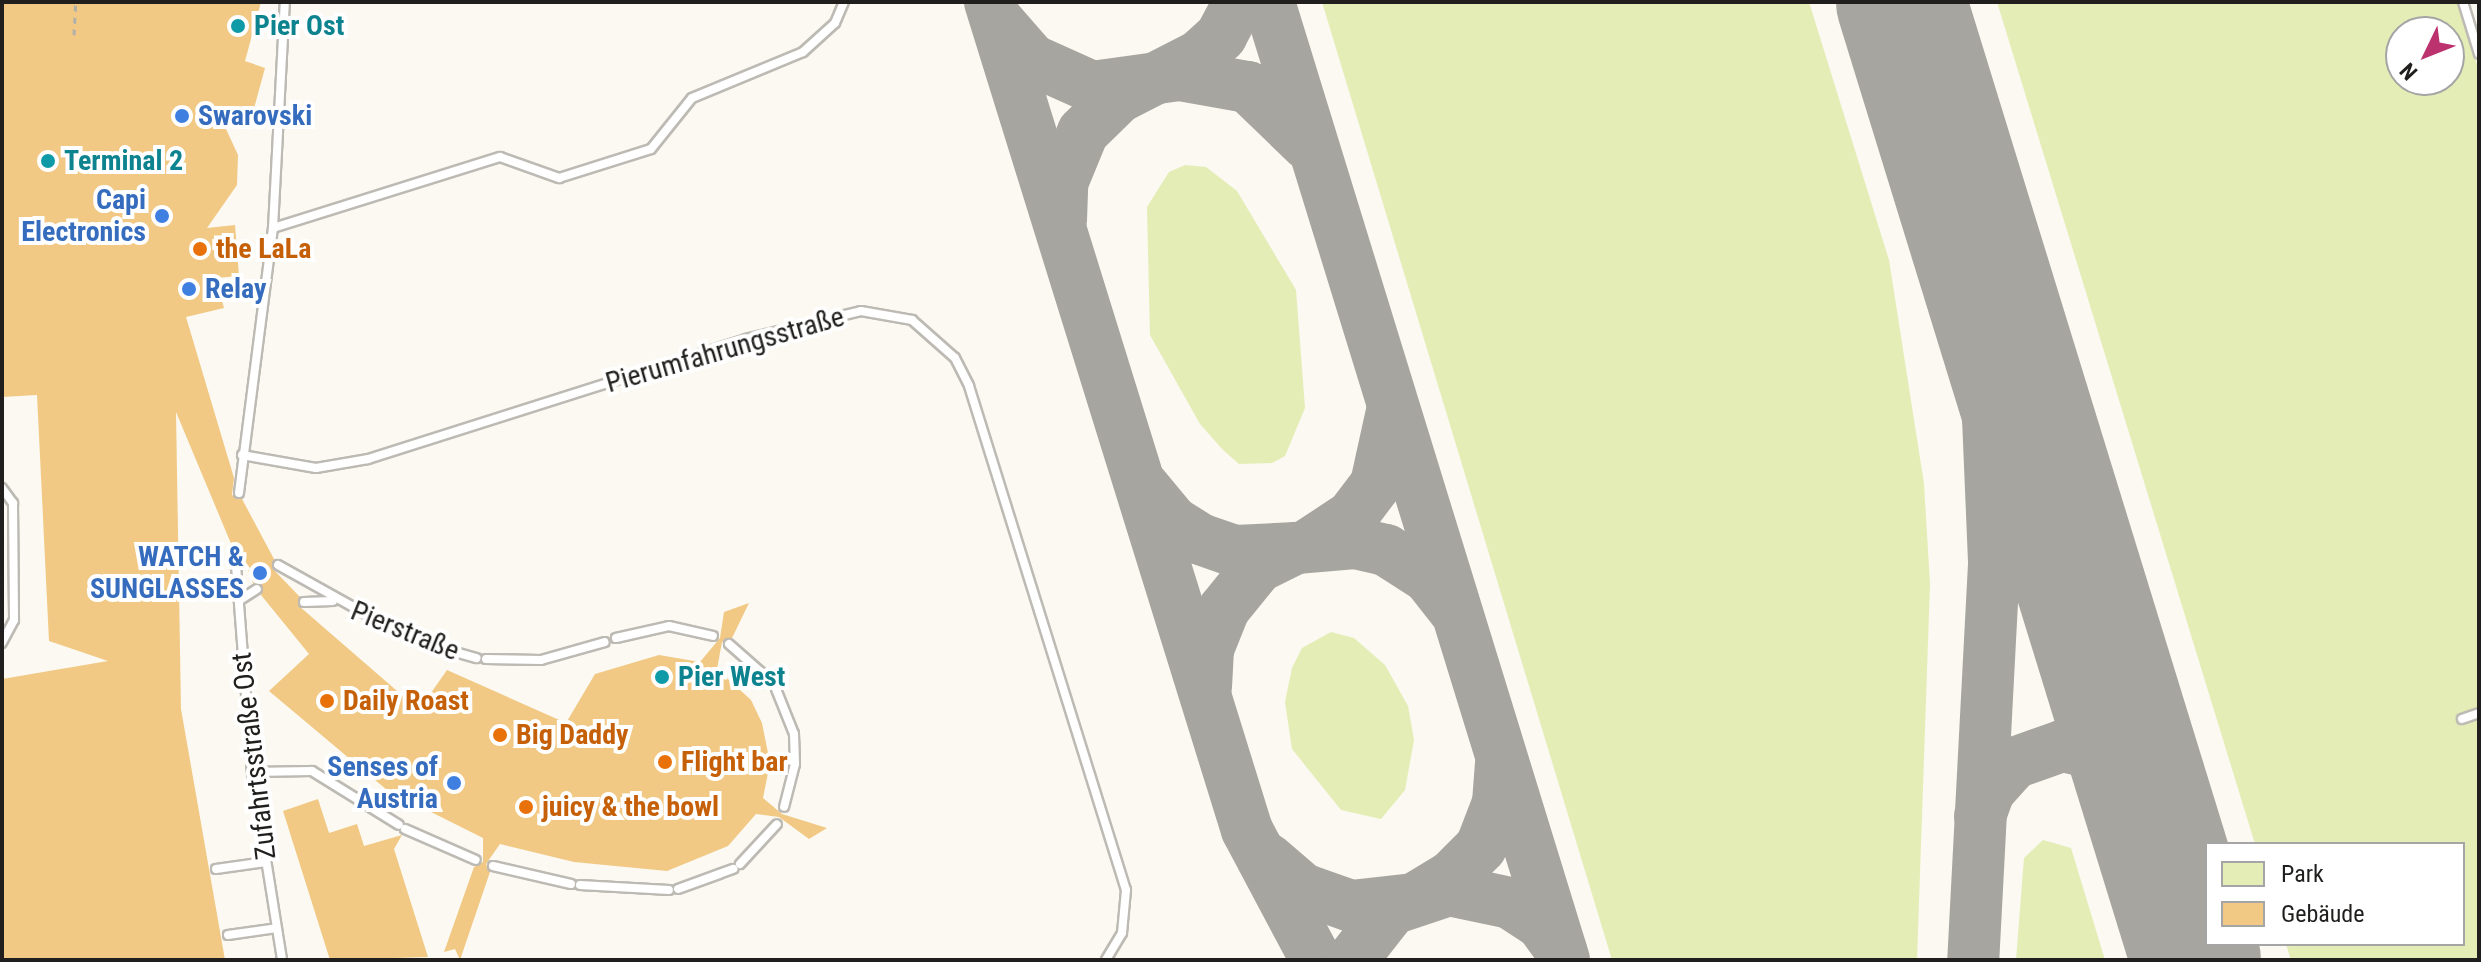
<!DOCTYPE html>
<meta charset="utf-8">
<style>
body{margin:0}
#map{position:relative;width:2481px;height:962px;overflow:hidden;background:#fbf9f1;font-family:"Roboto Condensed",sans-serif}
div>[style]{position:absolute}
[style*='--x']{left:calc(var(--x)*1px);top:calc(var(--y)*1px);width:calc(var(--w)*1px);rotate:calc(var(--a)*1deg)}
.green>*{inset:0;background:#e4edb6}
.taxiway>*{height:52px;margin:-26px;padding:0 26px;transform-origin:26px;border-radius:26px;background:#a6a59f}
.runway>*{height:130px;margin:-65px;padding:0 65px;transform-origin:65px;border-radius:65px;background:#a6a59f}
.building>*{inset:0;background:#f1c984}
.path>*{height:3px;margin-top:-1.5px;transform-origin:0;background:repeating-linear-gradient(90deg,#b2b0aa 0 6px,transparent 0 12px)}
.roads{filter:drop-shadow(2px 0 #bdbab4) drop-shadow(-2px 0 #bdbab4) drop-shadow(0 2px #bdbab4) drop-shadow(0 -2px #bdbab4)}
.lane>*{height:8px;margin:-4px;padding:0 4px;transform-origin:4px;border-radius:4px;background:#fff}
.dots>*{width:22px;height:22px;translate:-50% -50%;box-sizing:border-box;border:4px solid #fff;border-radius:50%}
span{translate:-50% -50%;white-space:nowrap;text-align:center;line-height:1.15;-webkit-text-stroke:8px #fff;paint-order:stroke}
.culture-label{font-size:28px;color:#0d838f;font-weight:700}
.left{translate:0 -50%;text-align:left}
.shop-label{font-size:28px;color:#366cbe;font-weight:700}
.right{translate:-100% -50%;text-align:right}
.food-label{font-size:28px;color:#c56008;font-weight:700}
.street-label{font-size:28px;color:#201f1d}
.frame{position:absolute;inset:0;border:4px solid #201f1d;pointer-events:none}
.legend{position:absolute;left:2205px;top:842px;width:260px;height:104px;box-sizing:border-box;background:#fff;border:2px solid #a6a5a5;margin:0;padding:10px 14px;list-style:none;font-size:24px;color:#201f1d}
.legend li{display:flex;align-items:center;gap:16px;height:40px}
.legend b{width:40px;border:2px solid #a6a5a5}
.north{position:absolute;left:2385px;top:16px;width:80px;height:80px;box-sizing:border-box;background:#fff;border:2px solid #a6a5a5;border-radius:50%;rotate:227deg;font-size:22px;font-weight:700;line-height:32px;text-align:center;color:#201f1d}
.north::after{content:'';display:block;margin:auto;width:28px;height:36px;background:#bb326e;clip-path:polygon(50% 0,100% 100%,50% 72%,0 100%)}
</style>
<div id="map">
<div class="green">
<i style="clip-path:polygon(1322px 2px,1809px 2px,1889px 260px,1924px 484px,1930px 584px,1917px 960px,1612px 960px)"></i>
<i style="clip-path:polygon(evenodd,1997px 2px,2458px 2px,2479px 71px,2479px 960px,2291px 960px,2286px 944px,2463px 944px,2463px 844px,2255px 844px,1997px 2px,2401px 32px,2449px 32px,2449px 80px,2401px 80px,2401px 32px)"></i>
<i style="clip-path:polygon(1185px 165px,1206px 167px,1237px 191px,1296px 290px,1305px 408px,1285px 456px,1272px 463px,1239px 464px,1223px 450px,1200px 424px,1150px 335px,1147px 207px,1169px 172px)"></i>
<i style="clip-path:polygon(1331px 632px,1354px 638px,1385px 665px,1408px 706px,1414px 740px,1405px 790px,1381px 819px,1341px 810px,1292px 749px,1285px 702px,1292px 668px,1302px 648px)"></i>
<i style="clip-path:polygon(2043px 840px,2071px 848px,2105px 960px,2016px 960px,2024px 858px)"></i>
</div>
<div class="taxiway">
<i style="--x:990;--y:2;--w:867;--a:72.76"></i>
<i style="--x:1247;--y:830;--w:147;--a:62"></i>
<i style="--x:1269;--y:2;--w:1002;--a:72.88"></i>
<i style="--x:997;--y:20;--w:53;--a:48.8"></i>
<i style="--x:1032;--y:60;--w:66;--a:24.2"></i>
<i style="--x:1092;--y:87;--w:88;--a:-7.9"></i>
<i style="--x:1179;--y:75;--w:70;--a:9.9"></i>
<i style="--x:1248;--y:87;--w:82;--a:44"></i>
<i style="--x:1939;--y:124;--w:150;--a:78.1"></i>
<i style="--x:1970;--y:271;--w:148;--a:83"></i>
<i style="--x:1988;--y:418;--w:146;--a:87.6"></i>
<i style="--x:1994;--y:564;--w:397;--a:93"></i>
<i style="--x:1061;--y:220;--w:37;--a:-88"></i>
<i style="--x:1062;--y:183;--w:55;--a:-67.6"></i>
<i style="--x:1083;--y:132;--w:50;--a:-44.2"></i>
<i style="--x:1119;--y:97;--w:90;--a:-27.1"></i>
<i style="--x:1199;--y:56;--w:30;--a:-42"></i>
<i style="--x:1221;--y:36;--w:38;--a:-62"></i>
<i style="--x:1143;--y:486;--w:47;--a:50.2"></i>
<i style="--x:1173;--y:522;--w:32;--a:32"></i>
<i style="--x:1200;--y:539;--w:37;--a:19"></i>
<i style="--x:1235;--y:551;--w:61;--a:-2.8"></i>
<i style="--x:1311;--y:543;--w:49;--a:-33.4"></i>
<i style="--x:1352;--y:516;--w:40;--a:-53"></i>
<i style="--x:1376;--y:484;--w:75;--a:-77.6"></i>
<i style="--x:1206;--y:687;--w:38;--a:-87"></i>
<i style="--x:1208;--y:649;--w:43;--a:-68.2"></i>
<i style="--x:1224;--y:609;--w:54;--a:-51"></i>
<i style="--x:1258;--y:567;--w:42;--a:-26.6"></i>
<i style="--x:1296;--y:548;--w:59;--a:-4.8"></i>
<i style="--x:1355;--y:543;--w:32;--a:13"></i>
<i style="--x:1386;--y:550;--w:50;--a:32.7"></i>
<i style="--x:1428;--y:577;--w:42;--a:51.8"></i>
<i style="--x:1980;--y:816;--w:27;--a:-70"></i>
<i style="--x:1989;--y:791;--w:38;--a:-48"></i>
<i style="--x:2014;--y:763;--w:51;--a:-19.5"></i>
<i style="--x:2062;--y:746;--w:50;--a:12.7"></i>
<i style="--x:2111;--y:757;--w:40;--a:45"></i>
<i style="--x:2139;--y:785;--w:34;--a:67"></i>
<i style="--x:1268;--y:859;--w:46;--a:40.6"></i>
<i style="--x:1303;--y:889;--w:51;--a:19.5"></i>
<i style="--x:1351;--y:906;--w:63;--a:-6.3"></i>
<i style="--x:1414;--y:899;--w:44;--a:-31.2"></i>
<i style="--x:1452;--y:876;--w:41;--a:-45"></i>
<i style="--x:1481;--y:847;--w:47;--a:-68.9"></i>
<i style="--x:1498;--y:803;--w:40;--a:-85.7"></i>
<i style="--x:1352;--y:960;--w:65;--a:-51.9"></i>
<i style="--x:1392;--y:909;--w:60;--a:-18.4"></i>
<i style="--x:1449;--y:890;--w:62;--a:12"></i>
<i style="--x:1510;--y:903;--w:37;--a:33"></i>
<i style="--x:1541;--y:923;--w:34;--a:54"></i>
</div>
<div class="runway">
<i style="--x:1901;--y:2;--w:1002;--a:72.88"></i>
</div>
<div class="building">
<i style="clip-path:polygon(2px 2px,261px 2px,245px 61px,265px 68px,250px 123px,220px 116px,238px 155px,237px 185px,207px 228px,235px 225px,239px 276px,216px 278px,224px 308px,186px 317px,234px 478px,232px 495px,242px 499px,274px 559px,272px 568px,300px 597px,299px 606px,419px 710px,447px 670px,566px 723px,595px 674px,659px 655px,700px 662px,720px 638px,724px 612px,749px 603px,732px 638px,722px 642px,717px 669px,751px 700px,762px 723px,770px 763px,763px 798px,782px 814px,827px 828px,809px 839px,779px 817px,756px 814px,728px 846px,667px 871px,574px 862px,500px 844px,486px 864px,490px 872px,460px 960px,455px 949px,444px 952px,474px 867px,483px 862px,483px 838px,387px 790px,269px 691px,309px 654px,261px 595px,262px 585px,253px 583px,240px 547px,232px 546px,176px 412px,181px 709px,225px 960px,2px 960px,2px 679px,108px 661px,49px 641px,37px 395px,2px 397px)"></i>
<i style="clip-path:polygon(318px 799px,329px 833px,357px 824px,364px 846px,402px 835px,394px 849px,428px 957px,330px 960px,283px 811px)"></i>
</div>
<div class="path">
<i style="--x:74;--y:35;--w:33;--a:-87"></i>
</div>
<div class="roads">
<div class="lane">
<i style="--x:2463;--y:2;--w:54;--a:72.9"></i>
<i style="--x:273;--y:228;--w:238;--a:-17.4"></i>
<i style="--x:500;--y:157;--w:63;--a:19.6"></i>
<i style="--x:559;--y:178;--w:96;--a:-17.5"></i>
<i style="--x:651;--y:149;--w:65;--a:-51.2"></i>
<i style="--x:692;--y:98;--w:120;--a:-22.5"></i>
<i style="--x:803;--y:52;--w:43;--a:-42.2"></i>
<i style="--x:835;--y:23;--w:23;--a:-67"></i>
<i style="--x:242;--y:455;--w:75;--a:10"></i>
<i style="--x:316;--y:468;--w:53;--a:-9.8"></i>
<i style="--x:368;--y:459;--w:397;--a:-17.6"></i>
<i style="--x:746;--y:339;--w:118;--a:-13.7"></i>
<i style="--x:861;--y:311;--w:52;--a:10"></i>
<i style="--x:912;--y:320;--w:57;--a:41.5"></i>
<i style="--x:955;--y:358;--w:31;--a:63"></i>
<i style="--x:969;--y:386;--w:528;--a:72.7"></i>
<i style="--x:1126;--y:890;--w:43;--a:95.3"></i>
<i style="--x:1122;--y:933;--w:31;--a:121"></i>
<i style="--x:2;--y:488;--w:19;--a:54"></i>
<i style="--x:13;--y:503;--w:117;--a:89.5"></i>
<i style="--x:14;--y:620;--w:26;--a:118"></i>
<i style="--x:239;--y:493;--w:267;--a:-82.7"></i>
<i style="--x:273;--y:228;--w:226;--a:-87"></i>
<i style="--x:235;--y:552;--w:221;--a:85.6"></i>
<i style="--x:252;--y:772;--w:190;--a:80.9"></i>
<i style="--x:278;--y:565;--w:154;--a:29.1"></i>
<i style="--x:413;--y:640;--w:66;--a:15.9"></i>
<i style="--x:240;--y:600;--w:20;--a:-33"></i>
<i style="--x:304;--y:602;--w:29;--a:-2"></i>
<i style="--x:616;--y:638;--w:54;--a:-12.8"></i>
<i style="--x:669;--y:626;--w:45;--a:12.8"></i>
<i style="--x:729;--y:644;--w:56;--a:41.4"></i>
<i style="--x:486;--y:659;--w:55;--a:1"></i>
<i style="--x:541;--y:660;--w:66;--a:-15.7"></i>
<i style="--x:776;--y:689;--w:48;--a:68.2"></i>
<i style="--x:794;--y:734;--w:30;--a:88"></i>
<i style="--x:795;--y:764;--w:44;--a:104.3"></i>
<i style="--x:2462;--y:719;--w:18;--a:-19"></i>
<i style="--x:252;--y:772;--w:60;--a:-1"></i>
<i style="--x:312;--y:771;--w:102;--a:31.8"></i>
<i style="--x:405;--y:829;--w:77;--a:23.6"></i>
<i style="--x:740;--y:864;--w:54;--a:-47.2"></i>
<i style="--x:493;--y:866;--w:80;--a:13"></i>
<i style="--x:216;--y:869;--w:50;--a:-8"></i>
<i style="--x:580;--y:885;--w:89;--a:3.2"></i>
<i style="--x:678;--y:889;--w:59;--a:-20"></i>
<i style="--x:228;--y:935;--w:49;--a:-8.1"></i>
</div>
</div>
<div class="dots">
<i style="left:238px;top:26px;background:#0f9aa8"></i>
<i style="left:182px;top:116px;background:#3f7fe0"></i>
<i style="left:48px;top:161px;background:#0f9aa8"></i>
<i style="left:162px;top:216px;background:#3f7fe0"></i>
<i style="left:200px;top:249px;background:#e8710a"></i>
<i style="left:189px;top:289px;background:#3f7fe0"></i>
<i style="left:260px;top:573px;background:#3f7fe0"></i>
<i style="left:662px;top:677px;background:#0f9aa8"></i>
<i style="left:327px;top:701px;background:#e8710a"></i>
<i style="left:500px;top:735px;background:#e8710a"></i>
<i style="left:665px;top:762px;background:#e8710a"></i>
<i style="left:454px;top:783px;background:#3f7fe0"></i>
<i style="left:526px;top:807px;background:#e8710a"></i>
</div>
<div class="culture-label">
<span class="left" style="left:254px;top:26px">Pier Ost</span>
<span class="left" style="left:64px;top:161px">Terminal 2</span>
<span class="left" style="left:678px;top:677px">Pier West</span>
</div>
<div class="shop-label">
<span class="left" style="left:198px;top:116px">Swarovski</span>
<span class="right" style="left:146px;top:216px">Capi<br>Electronics</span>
<span class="left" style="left:205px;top:289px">Relay</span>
<span class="right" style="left:244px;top:573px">WATCH &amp;<br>SUNGLASSES</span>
<span class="right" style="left:438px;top:783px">Senses of<br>Austria</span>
</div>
<div class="food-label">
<span class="left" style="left:216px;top:249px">the LaLa</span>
<span class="left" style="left:343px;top:701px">Daily Roast</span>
<span class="left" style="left:516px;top:735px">Big Daddy</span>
<span class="left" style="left:681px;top:762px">Flight bar</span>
<span class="left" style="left:542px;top:807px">juicy &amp; the bowl</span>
</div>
<div class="street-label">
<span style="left:725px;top:350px;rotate:-16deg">Pierumfahrungsstraße</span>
<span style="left:405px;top:631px;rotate:22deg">Pierstraße</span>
<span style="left:254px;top:756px;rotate:-97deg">Zufahrtsstraße Ost</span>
</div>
<div class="frame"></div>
<ul class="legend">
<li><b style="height:22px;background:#e4edb6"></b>Park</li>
<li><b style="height:22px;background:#f1c984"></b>Gebäude</li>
</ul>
<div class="north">N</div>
</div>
